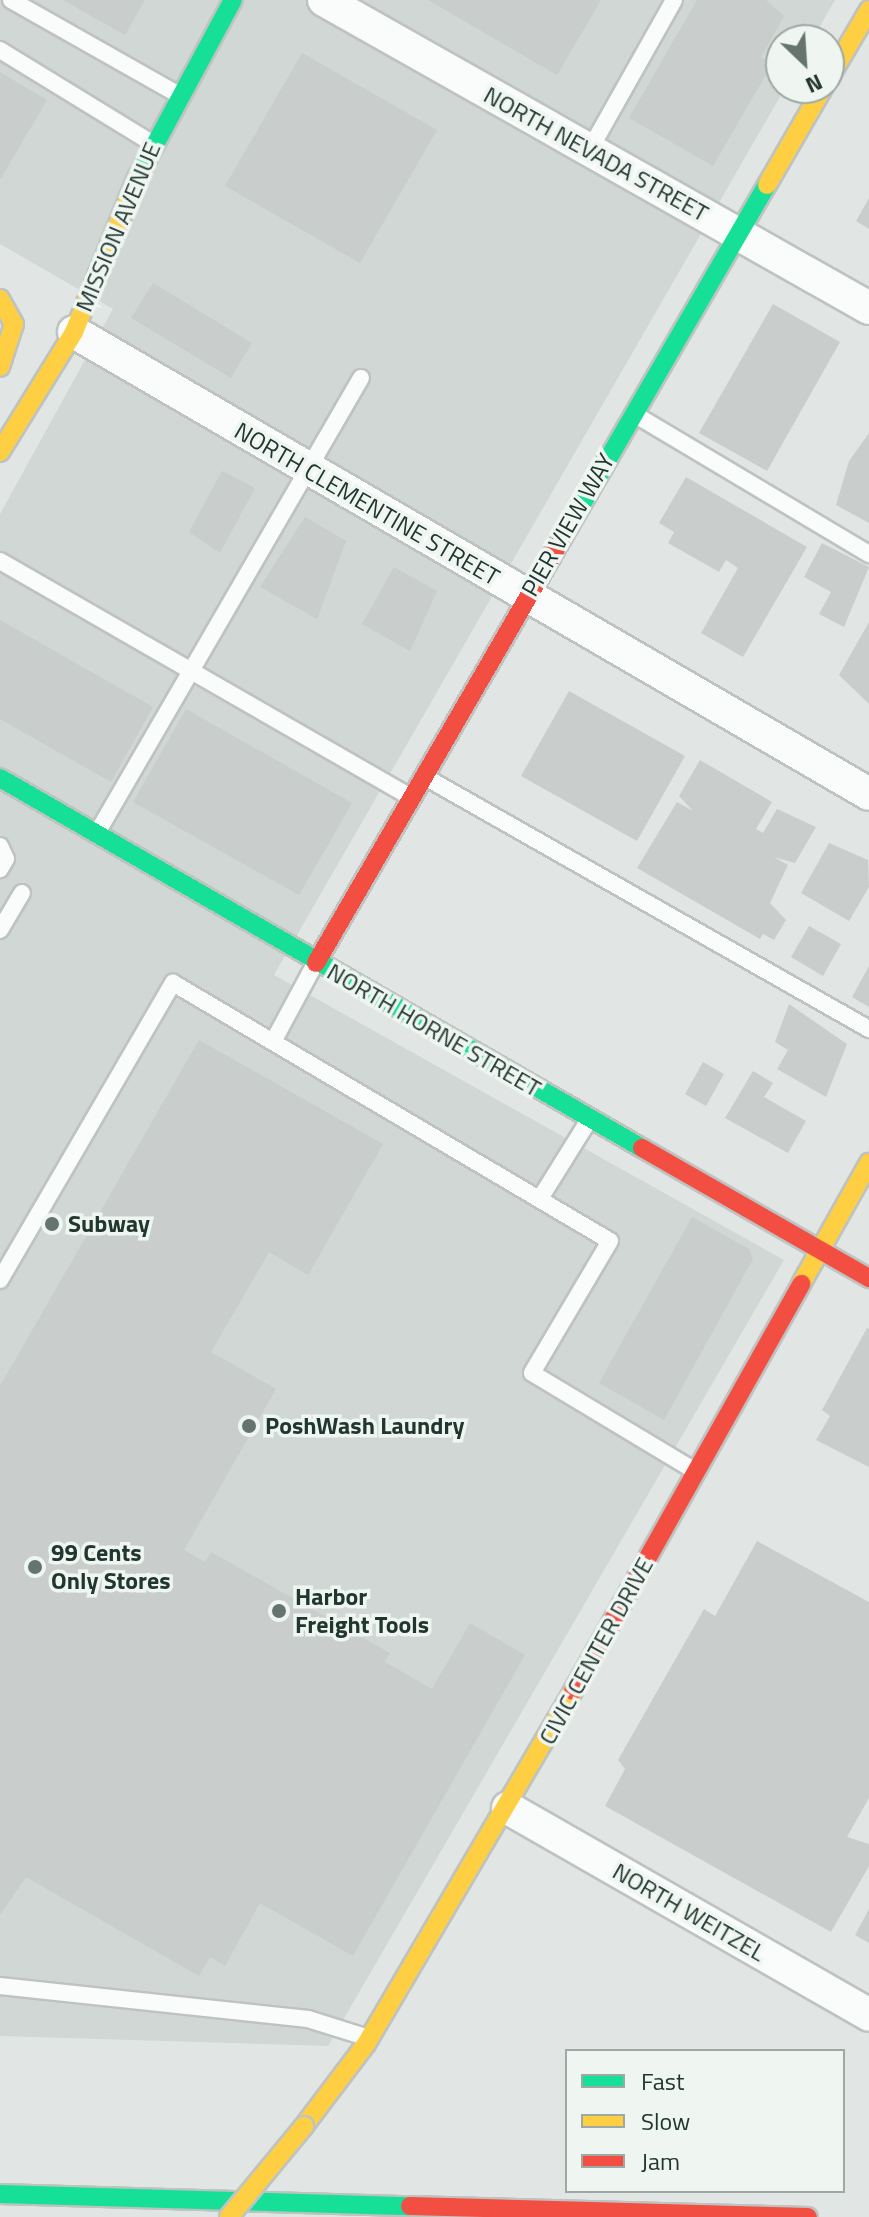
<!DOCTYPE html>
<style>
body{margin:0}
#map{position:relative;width:869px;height:2217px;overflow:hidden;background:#e1e6e4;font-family:"Titillium Web",sans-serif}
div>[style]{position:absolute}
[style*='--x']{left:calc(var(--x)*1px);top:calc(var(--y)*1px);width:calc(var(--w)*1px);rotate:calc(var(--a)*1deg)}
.built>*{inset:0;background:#d0d7d4}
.building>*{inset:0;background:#c9cdcb}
.roads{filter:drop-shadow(2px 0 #bec3c1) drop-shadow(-2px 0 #bec3c1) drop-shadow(0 2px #bec3c1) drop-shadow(0 -2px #bec3c1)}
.lane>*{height:16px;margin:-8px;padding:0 8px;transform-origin:8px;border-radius:8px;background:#fafbfb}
.street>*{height:32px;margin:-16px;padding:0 16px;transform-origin:16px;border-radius:16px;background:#fafbfb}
.fast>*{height:18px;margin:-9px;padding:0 9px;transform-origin:9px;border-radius:9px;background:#16e098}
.slow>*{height:18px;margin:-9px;padding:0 9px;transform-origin:9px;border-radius:9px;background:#ffcf43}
.jam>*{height:18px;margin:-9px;padding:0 9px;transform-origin:9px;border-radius:9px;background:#f24e42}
.bridges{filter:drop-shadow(2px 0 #bec4c1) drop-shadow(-2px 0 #bec4c1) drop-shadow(0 2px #bec4c1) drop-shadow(0 -2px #bec4c1)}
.slow-bridge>*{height:18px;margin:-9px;padding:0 9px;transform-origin:9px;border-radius:9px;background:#ffcf43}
.dots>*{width:22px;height:22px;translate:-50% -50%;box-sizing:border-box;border:4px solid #eff6f2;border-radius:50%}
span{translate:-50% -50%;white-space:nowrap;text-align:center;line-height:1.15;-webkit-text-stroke:7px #eff6f2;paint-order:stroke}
.street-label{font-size:24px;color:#223630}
.poi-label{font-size:24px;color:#223630;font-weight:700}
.left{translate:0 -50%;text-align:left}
.legend{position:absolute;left:565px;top:2049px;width:280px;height:144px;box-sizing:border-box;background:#eff6f2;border:2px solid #9da9a4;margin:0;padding:10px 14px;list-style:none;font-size:24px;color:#223630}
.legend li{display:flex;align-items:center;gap:16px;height:40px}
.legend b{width:40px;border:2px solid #9da9a4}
.north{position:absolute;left:765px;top:24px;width:80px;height:80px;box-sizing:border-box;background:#eff6f2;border:2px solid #9da9a4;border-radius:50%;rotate:155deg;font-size:22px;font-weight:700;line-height:32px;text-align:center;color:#223630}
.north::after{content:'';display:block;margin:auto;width:28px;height:36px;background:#65746f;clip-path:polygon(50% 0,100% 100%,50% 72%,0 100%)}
</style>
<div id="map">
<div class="built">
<i style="clip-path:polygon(0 0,835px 0,812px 40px,781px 40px,785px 88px,274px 975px,784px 1260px,328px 2046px,0 2036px,0 514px,113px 309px,0 244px)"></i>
</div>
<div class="building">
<i style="clip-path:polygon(63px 0,145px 0,125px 35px)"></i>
<i style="clip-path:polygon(428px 0,601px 0,557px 75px)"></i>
<i style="clip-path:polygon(697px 0,766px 0,784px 16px,761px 57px,772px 64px,713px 166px,629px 118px)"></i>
<i style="clip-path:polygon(302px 53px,437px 130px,360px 263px,225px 186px)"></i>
<i style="clip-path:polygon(0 72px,47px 100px,0 180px)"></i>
<i style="clip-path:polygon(869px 198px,869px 229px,856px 221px)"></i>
<i style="clip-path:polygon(153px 283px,252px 343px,231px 378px,131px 318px)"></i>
<i style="clip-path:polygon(773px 304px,840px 342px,767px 471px,699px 433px)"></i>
<i style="clip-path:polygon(869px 433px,869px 523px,836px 505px,849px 461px)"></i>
<i style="clip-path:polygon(222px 471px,255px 488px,220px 553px,189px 532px)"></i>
<i style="clip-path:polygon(686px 477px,807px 547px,743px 657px,701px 633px,738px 568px,726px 560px,719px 572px,668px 543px,674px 532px,659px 523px)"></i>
<i style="clip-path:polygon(305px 517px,346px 541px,317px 619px,260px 587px)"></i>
<i style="clip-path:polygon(822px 543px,869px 567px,844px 627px,819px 614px,831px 592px,804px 577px)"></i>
<i style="clip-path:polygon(394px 567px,437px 591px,410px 651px,362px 624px)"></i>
<i style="clip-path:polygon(0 620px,153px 707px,111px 782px,0 719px)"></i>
<i style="clip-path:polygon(869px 622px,869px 704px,839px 675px)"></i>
<i style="clip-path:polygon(569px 691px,685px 756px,637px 841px,521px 776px)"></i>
<i style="clip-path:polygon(186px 709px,352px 803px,299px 895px,133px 802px)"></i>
<i style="clip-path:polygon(700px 760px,772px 802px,756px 829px,763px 833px,777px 809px,816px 827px,795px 863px,774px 857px,788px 865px,770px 903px,786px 920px,774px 940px,763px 934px,760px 939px,637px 868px,677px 802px,693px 811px,679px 796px)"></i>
<i style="clip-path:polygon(829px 843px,868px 860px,869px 887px,849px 921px,801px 893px)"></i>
<i style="clip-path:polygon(809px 926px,841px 944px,823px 976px,791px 957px)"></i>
<i style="clip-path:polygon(869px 966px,869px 1007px,852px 997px)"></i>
<i style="clip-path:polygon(789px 1004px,847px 1044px,826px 1097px,777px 1069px,788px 1050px,775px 1042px)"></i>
<i style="clip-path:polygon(199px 1040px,383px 1144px,308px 1275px,269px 1252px,211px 1352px,276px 1389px,184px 1550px,205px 1562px,211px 1552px,390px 1653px,385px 1662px,432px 1689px,470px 1623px,525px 1655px,353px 1956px,260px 1903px,225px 1966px,210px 1957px,199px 1976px,26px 1877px,0 1915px,0 1386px)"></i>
<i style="clip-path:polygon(703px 1062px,724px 1074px,706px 1106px,685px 1094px)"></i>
<i style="clip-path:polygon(753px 1071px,773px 1083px,764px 1097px,806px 1121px,788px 1153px,725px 1118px)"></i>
<i style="clip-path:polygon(692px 1217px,749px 1249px,753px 1259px,664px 1420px,599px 1383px)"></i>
<i style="clip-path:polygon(867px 1328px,869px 1329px,869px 1467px,816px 1440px,830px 1416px,822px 1410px)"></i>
<i style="clip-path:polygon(757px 1541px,869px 1602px,869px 1798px,847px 1837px,869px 1844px,869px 1866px,831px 1932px,605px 1806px,625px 1769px,618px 1760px,704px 1609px,715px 1616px)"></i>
<i style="clip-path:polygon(869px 1909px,869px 1943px,855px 1935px)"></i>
</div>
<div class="roads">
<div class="lane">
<i style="--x:11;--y:0;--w:191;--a:29.5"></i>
<i style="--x:0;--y:50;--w:178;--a:31.5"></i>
<i style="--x:589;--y:151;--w:173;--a:-60.6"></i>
<i style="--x:634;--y:414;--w:274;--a:30.8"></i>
<i style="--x:0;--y:561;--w:473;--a:29.9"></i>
<i style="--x:425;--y:777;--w:511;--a:29.58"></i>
<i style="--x:97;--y:833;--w:526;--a:-59.88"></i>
<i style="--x:0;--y:846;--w:14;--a:65"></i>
<i style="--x:6;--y:859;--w:12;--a:121"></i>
<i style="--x:0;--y:930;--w:43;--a:-59.3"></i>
<i style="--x:274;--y:1040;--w:86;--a:-61.7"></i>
<i style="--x:541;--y:1197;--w:91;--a:-58.1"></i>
<i style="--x:0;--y:1280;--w:344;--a:-59.8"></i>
<i style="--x:173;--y:983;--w:507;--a:30.56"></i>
<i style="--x:610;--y:1241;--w:153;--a:120.6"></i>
<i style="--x:532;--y:1373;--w:190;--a:31"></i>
<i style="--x:0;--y:1986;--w:310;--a:6.1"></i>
<i style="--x:308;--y:2019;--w:64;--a:17.3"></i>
</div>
<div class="street">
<i style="--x:324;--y:0;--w:626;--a:29.47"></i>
<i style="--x:74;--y:332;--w:919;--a:30.16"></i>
<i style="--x:508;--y:1808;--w:416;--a:29.8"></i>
</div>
<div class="fast">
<i style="--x:137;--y:178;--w:202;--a:-61.7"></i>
<i style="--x:564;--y:535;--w:405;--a:-59.9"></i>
<i style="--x:0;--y:778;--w:741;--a:29.96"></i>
<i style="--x:0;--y:2194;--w:410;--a:1.7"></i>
</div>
<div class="slow">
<i style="--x:829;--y:78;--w:79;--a:-59.5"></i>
<i style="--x:767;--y:185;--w:112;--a:-60"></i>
<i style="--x:0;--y:299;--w:29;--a:61"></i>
<i style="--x:14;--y:324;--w:45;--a:108"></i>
<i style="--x:0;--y:452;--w:141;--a:-58.3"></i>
<i style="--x:74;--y:332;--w:166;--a:-67.8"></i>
<i style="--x:801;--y:1284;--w:139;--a:-60.7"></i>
<i style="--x:304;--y:2126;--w:103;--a:-52.9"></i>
<i style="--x:366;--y:2044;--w:409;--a:-59.6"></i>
</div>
<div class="jam">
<i style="--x:316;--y:963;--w:495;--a:-59.9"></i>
<i style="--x:642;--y:1148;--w:262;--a:29.8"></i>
<i style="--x:573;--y:1691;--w:467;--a:-60.7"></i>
<i style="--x:410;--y:2206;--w:398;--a:1.6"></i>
</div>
</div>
<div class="bridges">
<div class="slow-bridge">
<i style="--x:229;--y:2217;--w:118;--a:-50.5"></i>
</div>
</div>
<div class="dots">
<i style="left:52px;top:1224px;background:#65746f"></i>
<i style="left:249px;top:1426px;background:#65746f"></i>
<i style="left:35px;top:1567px;background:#65746f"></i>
<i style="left:279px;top:1611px;background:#65746f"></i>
</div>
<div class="street-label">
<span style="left:596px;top:154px;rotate:29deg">NORTH NEVADA STREET</span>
<span style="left:118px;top:227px;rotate:-67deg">MISSION AVENUE</span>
<span style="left:367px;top:504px;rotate:30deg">NORTH CLEMENTINE STREET</span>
<span style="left:568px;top:525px;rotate:-60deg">PIER VIEW WAY</span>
<span style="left:434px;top:1030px;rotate:30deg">NORTH HORNE STREET</span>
<span style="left:596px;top:1651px;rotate:-61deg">CIVIC CENTER DRIVE</span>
<span style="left:689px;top:1912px;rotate:30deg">NORTH WEITZEL</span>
</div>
<div class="poi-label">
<span class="left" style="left:68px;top:1224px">Subway</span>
<span class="left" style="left:265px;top:1426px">PoshWash Laundry</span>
<span class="left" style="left:51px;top:1567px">99 Cents<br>Only Stores</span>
<span class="left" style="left:295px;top:1611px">Harbor<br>Freight Tools</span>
</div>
<ul class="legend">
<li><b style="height:10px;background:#16e098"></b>Fast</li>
<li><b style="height:10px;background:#ffcf43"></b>Slow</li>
<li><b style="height:10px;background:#f24e42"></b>Jam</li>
</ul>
<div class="north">N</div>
</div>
